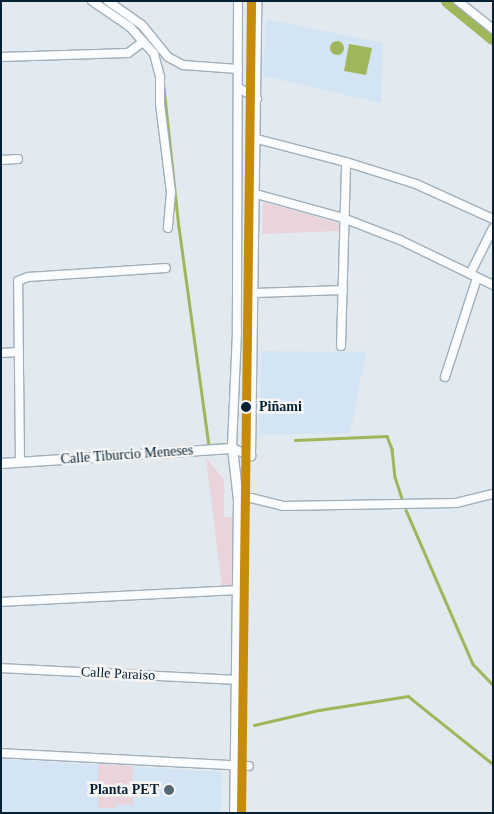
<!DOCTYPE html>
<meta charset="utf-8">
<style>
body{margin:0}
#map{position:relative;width:494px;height:814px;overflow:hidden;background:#e2e9ef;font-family:"Times New Roman",serif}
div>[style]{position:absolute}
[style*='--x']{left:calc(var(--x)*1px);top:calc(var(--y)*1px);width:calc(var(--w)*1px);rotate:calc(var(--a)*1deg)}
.built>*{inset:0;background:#d3e5f4}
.green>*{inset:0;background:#ead4dc}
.water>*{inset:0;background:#9fb75a}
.round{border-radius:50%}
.stream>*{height:2.5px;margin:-1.25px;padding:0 1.25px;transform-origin:1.25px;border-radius:1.25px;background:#9fb75a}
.river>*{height:14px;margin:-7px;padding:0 7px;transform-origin:7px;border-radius:7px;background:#9fb75a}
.roads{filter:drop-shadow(1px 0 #9fafbb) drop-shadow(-1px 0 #9fafbb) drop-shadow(0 1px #9fafbb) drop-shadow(0 -1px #9fafbb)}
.minor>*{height:8px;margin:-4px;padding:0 4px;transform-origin:4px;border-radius:4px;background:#fbfcfd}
.tertiary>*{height:9px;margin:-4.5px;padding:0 4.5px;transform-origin:4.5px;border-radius:4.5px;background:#fbfcfd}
.rail-1>*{height:9px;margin:-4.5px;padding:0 4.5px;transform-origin:4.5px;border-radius:4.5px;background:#c78b0a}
.dots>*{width:14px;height:14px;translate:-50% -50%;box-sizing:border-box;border:2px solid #f5f5f5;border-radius:50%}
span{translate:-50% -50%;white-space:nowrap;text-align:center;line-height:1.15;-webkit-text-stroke:5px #f5f5f5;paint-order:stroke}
.stop-label{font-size:14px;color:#062133;font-weight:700}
.left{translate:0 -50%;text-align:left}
.street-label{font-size:14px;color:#062133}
.poi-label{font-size:14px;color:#062133;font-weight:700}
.right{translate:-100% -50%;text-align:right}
.frame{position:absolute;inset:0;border:2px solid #062133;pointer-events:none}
</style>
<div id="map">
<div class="built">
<i style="clip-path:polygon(266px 19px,383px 43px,381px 103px,263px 76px)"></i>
<i style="clip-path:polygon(261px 351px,366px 352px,350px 433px,259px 435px)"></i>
<i style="clip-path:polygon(1px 759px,222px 772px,221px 813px,1px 813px)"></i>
</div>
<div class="green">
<i style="clip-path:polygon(263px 202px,339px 223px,339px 231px,262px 234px)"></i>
<i style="clip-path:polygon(206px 458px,224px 479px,224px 517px,232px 517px,232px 585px,222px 587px)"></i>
<i style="clip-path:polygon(98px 764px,133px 766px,133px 805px,116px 804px,115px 808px,98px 808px)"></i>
</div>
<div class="water">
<i class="round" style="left:330px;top:41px;width:14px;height:14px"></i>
<i style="clip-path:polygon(349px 44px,372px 48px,366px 75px,344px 71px)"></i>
</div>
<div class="stream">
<i style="--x:100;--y:1;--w:16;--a:38"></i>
<i style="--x:133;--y:25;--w:15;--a:48"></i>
<i style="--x:162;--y:69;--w:159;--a:83.9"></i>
<i style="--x:179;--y:227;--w:220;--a:82.2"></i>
<i style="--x:209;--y:445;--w:15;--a:-4"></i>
<i style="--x:295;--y:440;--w:92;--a:-2.5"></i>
<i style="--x:387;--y:436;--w:14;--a:69"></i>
<i style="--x:392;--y:449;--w:28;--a:84"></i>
<i style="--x:395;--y:477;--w:25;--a:72"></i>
<i style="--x:406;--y:510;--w:168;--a:66.5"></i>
<i style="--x:473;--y:664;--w:29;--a:46"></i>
<i style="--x:254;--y:725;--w:67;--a:-13"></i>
<i style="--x:319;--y:710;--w:90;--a:-8.9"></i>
<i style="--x:408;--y:696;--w:109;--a:38.7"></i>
</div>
<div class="river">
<i style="--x:448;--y:1;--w:58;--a:39.4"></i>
</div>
<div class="roads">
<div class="minor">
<i style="--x:92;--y:1;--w:46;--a:34.4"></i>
<i style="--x:130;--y:27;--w:36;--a:48"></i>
<i style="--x:154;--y:54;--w:24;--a:75"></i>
<i style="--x:160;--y:77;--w:27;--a:90"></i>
<i style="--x:160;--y:104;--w:89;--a:82.9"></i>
<i style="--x:171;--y:192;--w:36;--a:95"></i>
<i style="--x:108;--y:1;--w:42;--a:35.2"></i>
<i style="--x:142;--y:25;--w:41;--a:50.9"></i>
<i style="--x:168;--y:57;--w:17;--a:28"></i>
<i style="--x:183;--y:65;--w:55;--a:4.2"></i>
<i style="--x:238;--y:1;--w:331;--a:90.2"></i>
<i style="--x:237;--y:332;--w:116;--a:92.5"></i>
<i style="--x:232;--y:448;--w:21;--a:23"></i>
<i style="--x:251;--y:456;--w:455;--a:-89.2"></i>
<i style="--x:458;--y:1;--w:45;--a:38.7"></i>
<i style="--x:1;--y:57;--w:127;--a:-1.8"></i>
<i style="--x:128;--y:53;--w:19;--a:-36"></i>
<i style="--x:239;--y:88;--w:21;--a:31"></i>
<i style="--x:257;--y:139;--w:92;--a:14.5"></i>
<i style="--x:346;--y:162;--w:73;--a:17.4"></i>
<i style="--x:416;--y:184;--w:85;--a:24.4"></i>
<i style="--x:1;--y:160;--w:17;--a:-3"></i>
<i style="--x:256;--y:194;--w:90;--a:15.4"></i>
<i style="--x:343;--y:218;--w:61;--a:21.1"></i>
<i style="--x:400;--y:240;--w:103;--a:25.8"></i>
<i style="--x:470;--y:274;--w:51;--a:-63.4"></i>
<i style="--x:255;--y:293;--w:88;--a:-2"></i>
<i style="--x:341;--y:346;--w:184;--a:-88.4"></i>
<i style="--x:1;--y:353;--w:18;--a:-3"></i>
<i style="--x:445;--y:377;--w:104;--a:-72.1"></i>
<i style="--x:20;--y:462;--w:181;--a:-90.6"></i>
<i style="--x:18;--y:281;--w:11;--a:-22"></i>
<i style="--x:28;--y:277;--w:138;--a:-3.7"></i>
<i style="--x:251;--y:498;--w:33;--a:14"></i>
<i style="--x:283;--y:506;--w:173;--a:-1"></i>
<i style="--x:456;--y:503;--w:38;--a:-14"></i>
<i style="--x:1;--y:602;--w:234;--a:-2.9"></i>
<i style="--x:1;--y:668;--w:234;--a:2.9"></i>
<i style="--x:1;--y:753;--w:248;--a:3"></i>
</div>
<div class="tertiary">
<i style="--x:1;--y:463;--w:231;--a:-3.7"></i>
<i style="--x:232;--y:448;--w:52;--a:83.4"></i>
<i style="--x:238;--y:500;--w:313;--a:90.7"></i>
</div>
</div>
<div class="rail-1">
<i style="--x:241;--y:813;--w:812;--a:-89.29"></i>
</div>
<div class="dots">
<i style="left:246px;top:407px;background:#062133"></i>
<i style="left:169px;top:790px;background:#536775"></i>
</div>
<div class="stop-label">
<span class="left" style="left:259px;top:407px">Piñami</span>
</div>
<div class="street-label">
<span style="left:127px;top:455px;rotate:-4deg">Calle Tiburcio Meneses</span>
<span style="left:118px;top:674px;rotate:3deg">Calle Paraiso</span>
</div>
<div class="poi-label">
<span class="right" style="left:159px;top:790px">Planta PET</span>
</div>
<div class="frame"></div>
</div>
